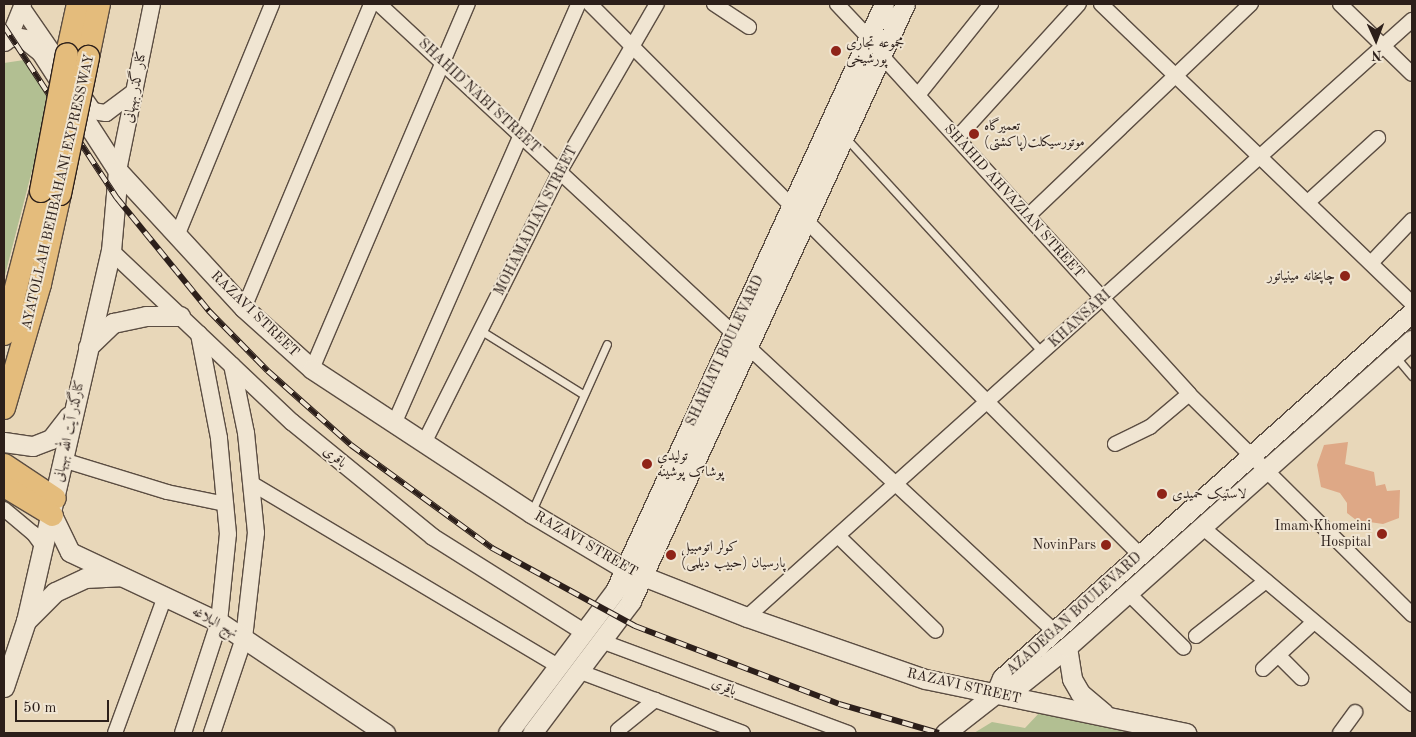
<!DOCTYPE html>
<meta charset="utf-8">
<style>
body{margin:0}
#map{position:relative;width:1416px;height:737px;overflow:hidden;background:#e8d7b9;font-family:"Old Standard TT",Amiri,serif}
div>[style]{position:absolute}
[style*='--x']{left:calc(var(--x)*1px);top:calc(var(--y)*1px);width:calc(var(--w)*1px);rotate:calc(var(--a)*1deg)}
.green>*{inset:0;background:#b2bf92}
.building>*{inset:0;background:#dea886}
.roads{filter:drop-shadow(1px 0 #5b4d42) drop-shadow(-1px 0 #5b4d42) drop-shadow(0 1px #5b4d42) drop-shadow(0 -1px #5b4d42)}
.service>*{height:7px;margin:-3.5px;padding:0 3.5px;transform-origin:3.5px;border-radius:3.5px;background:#f0e5d2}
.minor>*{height:14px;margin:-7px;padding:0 7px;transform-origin:7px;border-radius:7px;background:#f0e5d2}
.tertiary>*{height:16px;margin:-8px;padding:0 8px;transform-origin:8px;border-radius:8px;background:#f0e5d2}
.secondary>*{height:19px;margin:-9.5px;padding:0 9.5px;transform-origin:9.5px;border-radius:9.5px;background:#f0e5d2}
.primary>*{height:21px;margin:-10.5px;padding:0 10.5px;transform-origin:10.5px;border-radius:10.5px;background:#e4bc7c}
.trunk>*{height:22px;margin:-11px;padding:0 11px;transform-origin:11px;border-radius:11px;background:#e4bc7c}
.rail>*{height:5.5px;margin-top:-2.75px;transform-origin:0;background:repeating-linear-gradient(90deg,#f0e5d2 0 11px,#2c1f1a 0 22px);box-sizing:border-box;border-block:1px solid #2c1f1a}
.bridges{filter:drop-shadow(1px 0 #2c1f1a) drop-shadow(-1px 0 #2c1f1a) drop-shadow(0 1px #2c1f1a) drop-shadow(0 -1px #2c1f1a)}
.trunk-bridge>*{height:22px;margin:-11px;padding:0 11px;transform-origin:11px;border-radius:11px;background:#e4bc7c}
.dots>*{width:14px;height:14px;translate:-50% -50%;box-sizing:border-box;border:2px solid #f0e5d2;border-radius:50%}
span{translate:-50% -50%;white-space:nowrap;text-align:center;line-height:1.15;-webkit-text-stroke:4px #f0e5d2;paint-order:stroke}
.poi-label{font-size:14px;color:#2c1f1a}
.left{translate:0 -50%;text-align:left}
.right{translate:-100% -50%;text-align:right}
.street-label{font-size:14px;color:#2c1f1a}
.frame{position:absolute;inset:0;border:5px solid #2c1f1a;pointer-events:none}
.north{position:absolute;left:1351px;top:15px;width:50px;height:50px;-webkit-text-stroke:4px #f0e5d2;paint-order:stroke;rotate:178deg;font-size:14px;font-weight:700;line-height:20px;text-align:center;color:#2c1f1a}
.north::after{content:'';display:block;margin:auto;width:18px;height:22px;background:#2c1f1a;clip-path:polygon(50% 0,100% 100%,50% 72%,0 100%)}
.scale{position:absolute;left:15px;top:700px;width:94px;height:22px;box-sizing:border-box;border:2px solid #2c1f1a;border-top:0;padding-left:6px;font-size:15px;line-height:18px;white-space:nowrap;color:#2c1f1a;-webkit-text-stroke:4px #f0e5d2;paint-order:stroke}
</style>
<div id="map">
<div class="green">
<i style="clip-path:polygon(24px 60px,50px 101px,4px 279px,4px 63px)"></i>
<i style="clip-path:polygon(1041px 711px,1129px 733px,974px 733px,992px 722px,1025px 728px)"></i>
</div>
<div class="building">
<i style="clip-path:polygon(1348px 442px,1345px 464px,1374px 472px,1376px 486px,1385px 484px,1387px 491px,1400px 490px,1399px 518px,1383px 524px,1356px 520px,1347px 513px,1347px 503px,1340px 493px,1321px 487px,1317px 465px,1324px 445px)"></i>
</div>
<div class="roads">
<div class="service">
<i style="--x:845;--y:137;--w:292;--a:47.5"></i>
<i style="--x:480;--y:330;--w:121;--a:31.9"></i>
<i style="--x:1395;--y:356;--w:26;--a:50"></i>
<i style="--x:531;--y:513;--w:185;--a:-65.8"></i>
</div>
<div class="minor">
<i style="--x:379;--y:4;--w:921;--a:42.89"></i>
<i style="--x:590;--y:4;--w:779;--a:45.05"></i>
<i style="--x:714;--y:4;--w:42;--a:33.3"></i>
<i style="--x:837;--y:4;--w:47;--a:46.7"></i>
<i style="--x:1101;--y:4;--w:431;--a:43.9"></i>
<i style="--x:1340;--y:4;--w:100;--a:44.2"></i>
<i style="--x:881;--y:55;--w:458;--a:47.7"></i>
<i style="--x:1189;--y:394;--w:314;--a:44.7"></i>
<i style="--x:918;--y:95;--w:117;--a:-51.3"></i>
<i style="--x:957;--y:138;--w:181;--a:-47.7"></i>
<i style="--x:1308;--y:202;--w:95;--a:-42.4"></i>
<i style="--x:1028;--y:216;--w:308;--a:-43.6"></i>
<i style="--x:177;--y:236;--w:251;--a:-67.7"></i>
<i style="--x:1371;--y:263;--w:59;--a:-46.4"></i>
<i style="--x:244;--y:308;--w:329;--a:-67.3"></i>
<i style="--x:312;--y:369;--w:397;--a:-66.9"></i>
<i style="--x:394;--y:424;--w:459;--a:-66.3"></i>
<i style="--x:424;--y:443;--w:304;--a:-63.4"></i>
<i style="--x:560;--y:171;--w:193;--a:-59.9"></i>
<i style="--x:1115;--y:444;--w:39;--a:-26"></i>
<i style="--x:1150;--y:427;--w:51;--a:-40.2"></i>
<i style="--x:63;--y:460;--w:109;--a:17.1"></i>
<i style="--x:167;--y:492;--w:59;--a:11.7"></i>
<i style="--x:251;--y:483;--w:357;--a:30.8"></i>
<i style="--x:4;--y:509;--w:38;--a:40"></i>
<i style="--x:33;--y:533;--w:17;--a:54"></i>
<i style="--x:1202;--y:527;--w:275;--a:40.1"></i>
<i style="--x:838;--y:536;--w:136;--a:44.1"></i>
<i style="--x:1128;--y:593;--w:78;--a:44.5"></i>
<i style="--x:747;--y:617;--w:894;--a:-41.92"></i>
<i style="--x:1196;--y:636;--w:89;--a:-38.2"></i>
<i style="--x:601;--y:641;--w:264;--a:20.4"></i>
<i style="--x:1278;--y:655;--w:33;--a:45"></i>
<i style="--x:1263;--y:669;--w:69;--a:-42.7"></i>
<i style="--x:578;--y:671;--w:176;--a:20.6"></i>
<i style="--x:618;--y:730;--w:48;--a:-39"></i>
<i style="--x:115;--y:733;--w:146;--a:-69.9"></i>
<i style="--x:1340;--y:733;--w:26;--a:-54"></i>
</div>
<div class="tertiary">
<i style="--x:22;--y:8;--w:125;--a:55.4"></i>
<i style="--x:93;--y:111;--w:13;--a:9"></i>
<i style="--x:106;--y:113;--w:34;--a:-37"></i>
<i style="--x:4;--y:36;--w:6;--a:0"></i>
<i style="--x:10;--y:36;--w:35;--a:-68"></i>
<i style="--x:118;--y:171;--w:170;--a:-78.5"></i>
<i style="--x:111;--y:251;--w:249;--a:43.4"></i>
<i style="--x:292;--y:422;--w:182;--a:39.2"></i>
<i style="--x:433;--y:537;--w:178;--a:32.2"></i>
<i style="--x:183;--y:733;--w:117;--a:-72"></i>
<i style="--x:219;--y:622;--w:88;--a:-84.2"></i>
<i style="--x:228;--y:534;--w:96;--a:-95.4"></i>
<i style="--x:219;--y:438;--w:106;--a:-100.9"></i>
<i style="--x:212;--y:733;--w:100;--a:-71.4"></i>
<i style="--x:244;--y:638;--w:106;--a:-83.5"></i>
<i style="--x:256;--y:533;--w:100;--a:-95.7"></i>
<i style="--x:246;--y:433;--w:69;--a:-101.6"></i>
</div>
<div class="secondary">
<i style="--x:4;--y:41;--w:8;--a:-40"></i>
<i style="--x:10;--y:36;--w:15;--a:11"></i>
<i style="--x:25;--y:39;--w:21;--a:39"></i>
<i style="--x:41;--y:52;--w:142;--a:57.1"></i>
<i style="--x:118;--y:171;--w:186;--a:47.4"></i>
<i style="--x:244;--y:308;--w:91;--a:41.9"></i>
<i style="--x:312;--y:369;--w:262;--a:33.3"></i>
<i style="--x:531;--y:513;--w:109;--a:30.8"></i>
<i style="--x:625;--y:569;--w:131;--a:21.5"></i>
<i style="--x:747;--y:617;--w:188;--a:19.2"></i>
<i style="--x:925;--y:679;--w:267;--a:11.7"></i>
<i style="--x:88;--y:347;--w:35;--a:-44"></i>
<i style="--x:113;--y:323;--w:34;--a:-12"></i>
<i style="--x:146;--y:316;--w:34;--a:0"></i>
<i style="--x:4;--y:442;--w:29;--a:8"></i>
<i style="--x:33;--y:446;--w:19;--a:-21"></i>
<i style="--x:51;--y:439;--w:29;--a:-52"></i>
<i style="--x:52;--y:515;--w:41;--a:64.1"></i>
<i style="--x:70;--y:552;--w:165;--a:25.2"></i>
<i style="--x:219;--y:622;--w:200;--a:33.8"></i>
<i style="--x:26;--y:621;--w:41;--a:-45"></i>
<i style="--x:55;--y:592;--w:33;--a:-25"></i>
<i style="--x:85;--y:578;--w:35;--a:-3"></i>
<i style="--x:1067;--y:647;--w:32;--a:81"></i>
<i style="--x:1072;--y:679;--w:16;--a:60"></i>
<i style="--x:1080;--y:693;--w:31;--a:40"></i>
<i style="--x:4;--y:687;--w:70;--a:-71.6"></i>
<i style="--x:26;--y:621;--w:380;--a:-77.1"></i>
<i style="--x:111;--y:251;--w:80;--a:-85"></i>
<i style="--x:995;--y:694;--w:17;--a:-66"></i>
<i style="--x:1002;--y:678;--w:550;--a:-41.75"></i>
<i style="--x:508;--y:733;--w:178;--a:-53"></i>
<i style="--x:615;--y:591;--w:646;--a:-65.38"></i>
<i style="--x:532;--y:733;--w:165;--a:-53.1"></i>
<i style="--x:631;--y:601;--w:657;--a:-65.35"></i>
<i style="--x:945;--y:733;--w:63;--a:-38"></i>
<i style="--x:995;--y:694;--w:23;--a:-18"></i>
<i style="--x:1017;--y:687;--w:64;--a:-38.7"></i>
<i style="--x:1067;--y:647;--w:462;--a:-41.7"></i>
</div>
<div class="primary">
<i style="--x:4;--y:464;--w:61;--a:33.7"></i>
<i style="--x:4;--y:486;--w:56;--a:31.1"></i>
</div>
<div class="trunk">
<i style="--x:67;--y:54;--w:51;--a:-77.6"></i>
<i style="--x:88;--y:57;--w:54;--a:-78.3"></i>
<i style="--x:4;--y:334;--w:148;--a:-75.5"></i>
<i style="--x:4;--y:408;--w:129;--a:-73.8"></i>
<i style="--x:40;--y:284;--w:92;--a:-77.5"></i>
</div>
</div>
<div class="rail">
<i style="--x:4;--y:26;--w:206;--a:56.7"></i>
<i style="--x:117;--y:198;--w:146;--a:50.8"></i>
<i style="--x:209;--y:311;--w:84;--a:45.5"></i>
<i style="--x:268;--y:371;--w:111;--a:41.7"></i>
<i style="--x:351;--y:445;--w:175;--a:36.1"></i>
<i style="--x:492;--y:548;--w:163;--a:28.6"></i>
<i style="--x:635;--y:626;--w:218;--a:20.9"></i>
<i style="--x:839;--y:704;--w:104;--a:16.2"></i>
</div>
<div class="bridges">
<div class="trunk-bridge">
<i style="--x:41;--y:191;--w:139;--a:-79.3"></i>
<i style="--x:60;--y:194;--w:140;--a:-78.4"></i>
</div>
</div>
<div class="dots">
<i style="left:836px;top:51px;background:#8f2418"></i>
<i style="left:974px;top:134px;background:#8f2418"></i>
<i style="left:1345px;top:276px;background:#8f2418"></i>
<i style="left:647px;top:464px;background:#8f2418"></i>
<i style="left:1162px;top:494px;background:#8f2418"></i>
<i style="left:1382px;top:534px;background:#8f2418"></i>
<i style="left:1106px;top:545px;background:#8f2418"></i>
<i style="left:671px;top:555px;background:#8f2418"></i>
</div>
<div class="poi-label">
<span class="left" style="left:846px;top:51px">مجموعه تجاری<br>پورشیخی</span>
<span class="left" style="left:984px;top:134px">تعمیرگاه<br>موتورسیکلت(پاکشتی)</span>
<span class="right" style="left:1335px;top:276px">چاپخانه مینیاتور</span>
<span class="left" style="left:657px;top:464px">تولیدی<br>پوشاک پوشینه</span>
<span class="left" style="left:1172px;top:494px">لاستیک حمیدی</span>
<span class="right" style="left:1371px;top:534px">Imam Khomeini<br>Hospital</span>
<span class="right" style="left:1096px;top:545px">NovinPars</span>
<span class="left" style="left:681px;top:555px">کولر اتومبیل<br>پارسیان (حبیب دیلمی)</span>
</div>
<div class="street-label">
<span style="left:135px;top:87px;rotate:-79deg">کنار گذر بهبهانی</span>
<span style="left:479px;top:96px;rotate:43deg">SHAHID NABI STREET</span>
<span style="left:58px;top:192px;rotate:-77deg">AYATOLLAH BEHBAHANI EXPRESSWAY</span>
<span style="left:1014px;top:201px;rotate:48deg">SHAHID AHVAZIAN STREET</span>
<span style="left:536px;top:221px;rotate:-63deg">MOHAMADIAN STREET</span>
<span style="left:255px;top:314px;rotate:44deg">RAZAVI STREET</span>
<span style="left:1080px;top:319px;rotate:-42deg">KHANSARI</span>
<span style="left:725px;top:351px;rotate:-65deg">SHARIATI BOULEVARD</span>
<span style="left:69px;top:431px;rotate:-78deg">کنارگذر آیت الله بهبهانی</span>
<span style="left:335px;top:457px;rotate:39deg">باقری</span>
<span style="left:586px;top:544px;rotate:30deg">RAZAVI STREET</span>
<span style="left:1074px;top:614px;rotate:-42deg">AZADEGAN BOULEVARD</span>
<span style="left:215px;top:622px;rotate:29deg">نهج البلاغه</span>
<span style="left:964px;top:686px;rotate:13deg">RAZAVI STREET</span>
<span style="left:724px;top:687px;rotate:21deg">باقری</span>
</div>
<div class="frame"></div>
<div class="north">N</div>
<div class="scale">50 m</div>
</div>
